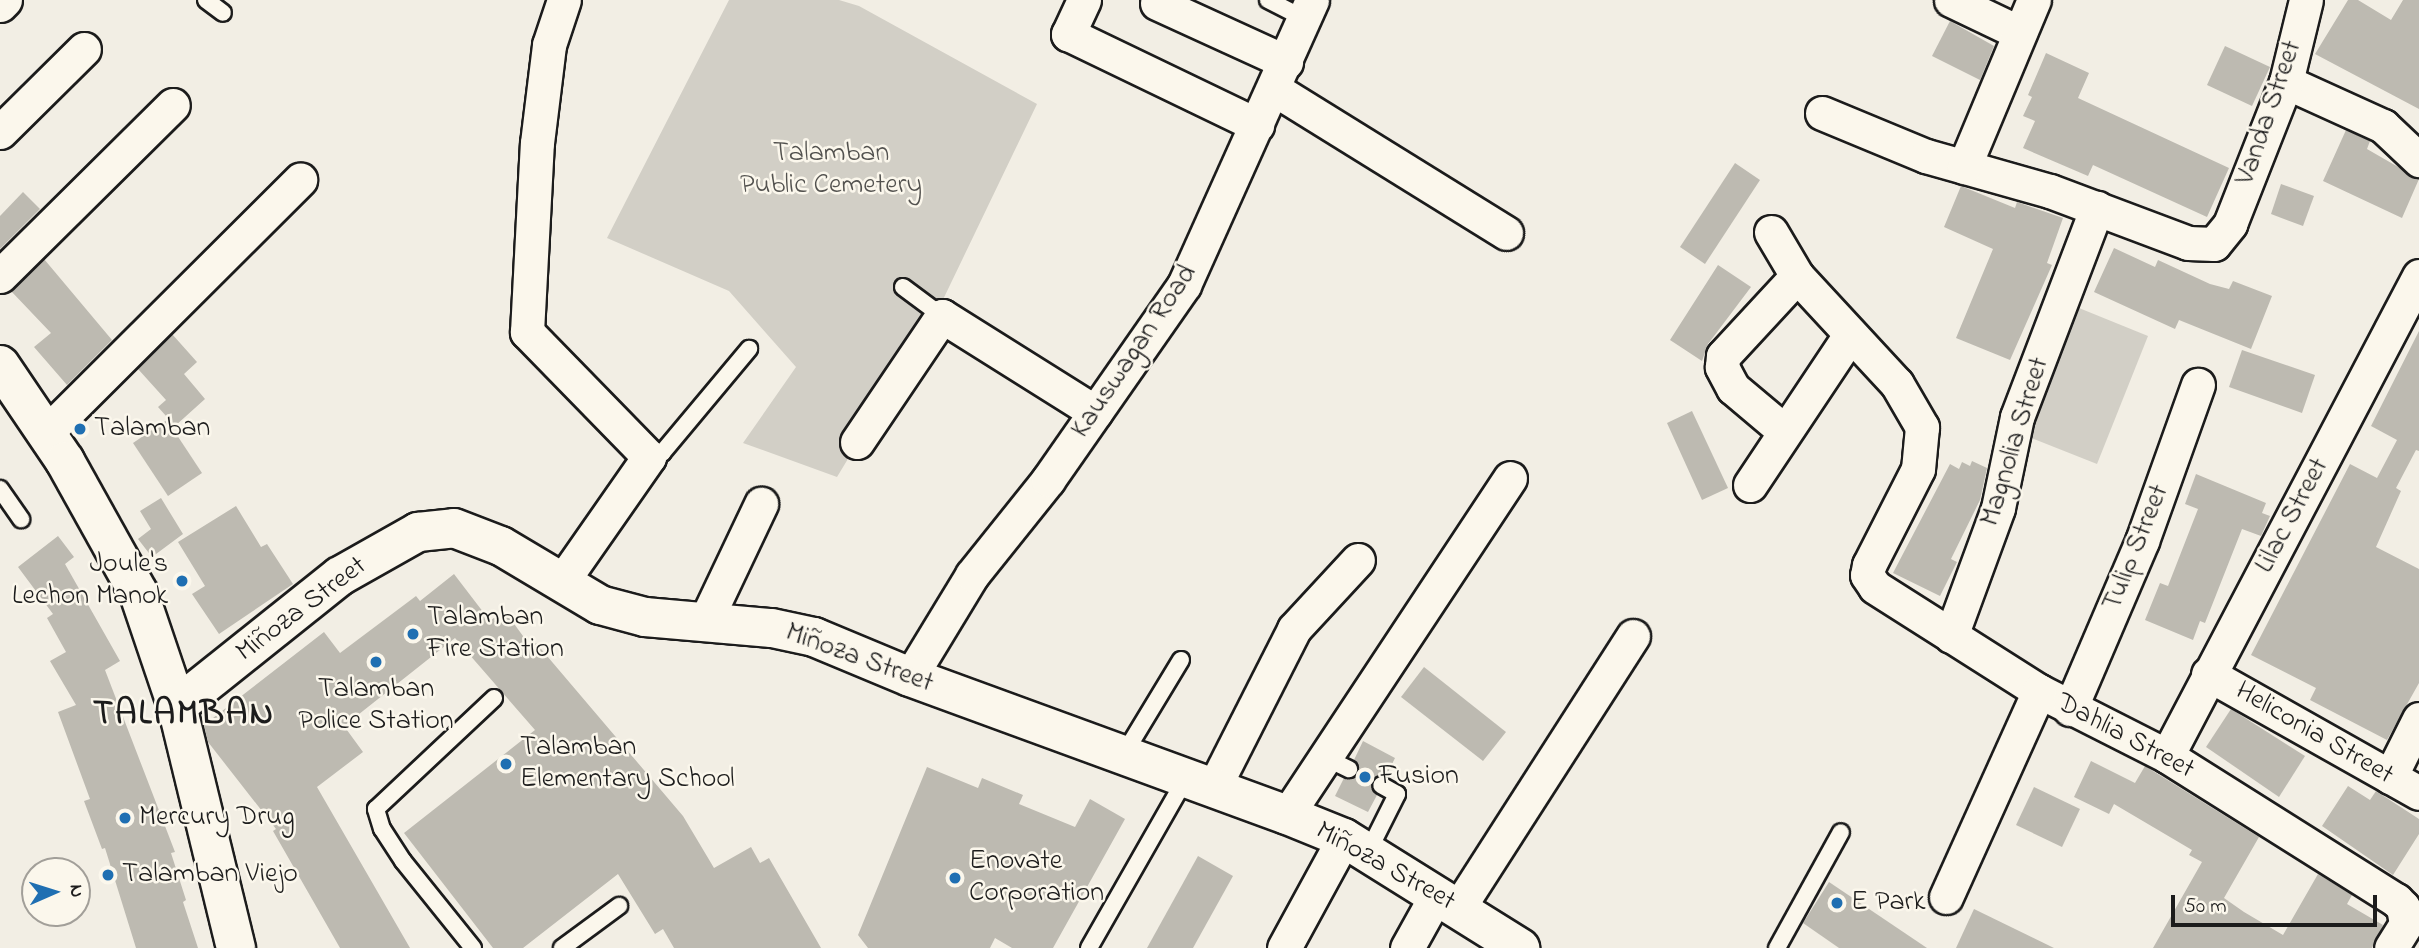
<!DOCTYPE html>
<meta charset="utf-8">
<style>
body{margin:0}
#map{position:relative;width:2419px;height:948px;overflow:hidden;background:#f2eee4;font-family:"Indie Flower",sans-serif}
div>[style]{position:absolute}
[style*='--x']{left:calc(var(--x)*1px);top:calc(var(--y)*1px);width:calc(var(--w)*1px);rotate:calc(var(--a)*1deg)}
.green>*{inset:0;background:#d2cfc6}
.building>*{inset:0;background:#bdbab1}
.roads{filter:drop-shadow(2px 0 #1c1c1c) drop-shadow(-2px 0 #1c1c1c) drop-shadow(0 2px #1c1c1c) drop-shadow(0 -2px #1c1c1c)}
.service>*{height:16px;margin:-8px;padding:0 8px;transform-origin:8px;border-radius:8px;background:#fbf7ec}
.minor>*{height:33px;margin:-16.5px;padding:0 16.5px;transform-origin:16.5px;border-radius:16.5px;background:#fbf7ec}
.secondary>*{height:38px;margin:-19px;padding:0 19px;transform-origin:19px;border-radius:19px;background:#fbf7ec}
.dots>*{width:19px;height:19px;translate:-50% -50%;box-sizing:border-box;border:4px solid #fbf7ec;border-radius:50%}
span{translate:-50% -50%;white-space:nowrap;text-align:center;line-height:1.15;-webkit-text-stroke:5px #fbf7ec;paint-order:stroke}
.street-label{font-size:28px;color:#1c1c1c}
.park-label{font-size:28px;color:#53524f}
.poi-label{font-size:28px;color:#1c1c1c}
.left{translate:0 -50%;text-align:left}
.right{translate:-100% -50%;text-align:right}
.district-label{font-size:35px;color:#1c1c1c;font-weight:700;letter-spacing:2px}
.north{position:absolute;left:21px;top:857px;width:70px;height:70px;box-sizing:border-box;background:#fbf7ec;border:2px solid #a29f99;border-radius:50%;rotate:87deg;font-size:19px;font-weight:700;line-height:28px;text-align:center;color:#1c1c1c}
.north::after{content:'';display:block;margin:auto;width:24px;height:32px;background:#1f6fb2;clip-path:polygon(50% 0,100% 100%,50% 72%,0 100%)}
.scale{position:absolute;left:2171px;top:895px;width:206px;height:32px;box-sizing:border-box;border:4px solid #1c1c1c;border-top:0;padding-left:9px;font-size:21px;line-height:24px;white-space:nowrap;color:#1c1c1c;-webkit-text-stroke:5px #fbf7ec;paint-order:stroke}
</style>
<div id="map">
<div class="green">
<i style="clip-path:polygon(729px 0,839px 0,859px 6px,1037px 104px,938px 310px,837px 477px,743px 443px,796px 367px,729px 291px,607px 238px)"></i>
<i style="clip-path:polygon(2079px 308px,2148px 336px,2097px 464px,2029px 437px)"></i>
</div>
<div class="building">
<i style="clip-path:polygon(2348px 0,2358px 0,2391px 20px,2403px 0,2419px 0,2419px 109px,2315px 54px)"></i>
<i style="clip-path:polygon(1950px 21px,1994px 46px,1980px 80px,1932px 56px)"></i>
<i style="clip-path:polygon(2225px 46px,2270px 67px,2252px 106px,2207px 85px)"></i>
<i style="clip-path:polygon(2046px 53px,2089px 73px,2078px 98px,2229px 168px,2207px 217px,2093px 165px,2088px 176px,2023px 148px,2035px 121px,2023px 116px,2032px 97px,2028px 95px)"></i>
<i style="clip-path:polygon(2346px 130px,2370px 141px,2367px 149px,2419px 179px,2402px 218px,2323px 181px)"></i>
<i style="clip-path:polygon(1735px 163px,1760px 180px,1705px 264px,1680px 247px)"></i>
<i style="clip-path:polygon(2281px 184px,2314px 196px,2303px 226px,2271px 214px)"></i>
<i style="clip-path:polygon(1961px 186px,2015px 208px,2017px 202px,2063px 218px,2047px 263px,2052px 265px,2010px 360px,1956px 338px,1993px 249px,1944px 227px)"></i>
<i style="clip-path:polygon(23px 192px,40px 209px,0 249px,0 216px)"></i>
<i style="clip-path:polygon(2114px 248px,2155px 267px,2158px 260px,2210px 284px,2229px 289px,2233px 281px,2272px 296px,2251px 349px,2179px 320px,2175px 329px,2094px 292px)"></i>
<i style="clip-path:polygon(44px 259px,112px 340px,67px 385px,34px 347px,51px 333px,11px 291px)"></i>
<i style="clip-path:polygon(1718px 265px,1751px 287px,1708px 344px,1702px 361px,1670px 340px)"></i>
<i style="clip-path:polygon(2419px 331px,2419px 451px,2416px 450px,2396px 488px,2401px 491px,2376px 547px,2419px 569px,2419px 683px,2387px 740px,2310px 700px,2316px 688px,2251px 655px,2350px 464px,2377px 478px,2397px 440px,2371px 426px)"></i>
<i style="clip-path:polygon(172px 334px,197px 362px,184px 374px,205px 399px,175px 426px,158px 407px,166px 400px,138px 369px)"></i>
<i style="clip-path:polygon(2242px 350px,2315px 375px,2302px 413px,2229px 387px)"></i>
<i style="clip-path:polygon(1692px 411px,1728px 488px,1702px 500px,1667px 423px)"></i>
<i style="clip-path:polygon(167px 420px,202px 473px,168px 496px,133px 443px)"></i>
<i style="clip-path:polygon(1972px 461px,1987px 468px,1980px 500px,1951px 559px,1957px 562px,1940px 596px,1893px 573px,1950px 464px,1959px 469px,1962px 462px,1970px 466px)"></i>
<i style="clip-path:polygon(2196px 474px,2266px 503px,2262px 513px,2270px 516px,2261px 536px,2242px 529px,2205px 623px,2200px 621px,2193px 640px,2145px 620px,2160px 583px,2168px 586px,2198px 509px,2185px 504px)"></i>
<i style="clip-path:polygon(161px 498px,183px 534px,152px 557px,138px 539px,151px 529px,140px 511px)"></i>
<i style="clip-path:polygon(236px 506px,261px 547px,267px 544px,293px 584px,219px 634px,192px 594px,205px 586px,178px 542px)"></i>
<i style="clip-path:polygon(58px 536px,74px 557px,65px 564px,120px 661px,105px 670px,175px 852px,171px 853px,186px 900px,183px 902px,198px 948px,136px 948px,105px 848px,102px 849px,84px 801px,90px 799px,58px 712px,76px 705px,50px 661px,66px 652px,47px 618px,53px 614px,18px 567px)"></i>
<i style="clip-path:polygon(454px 574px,490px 621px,504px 610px,531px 647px,536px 643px,683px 816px,714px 868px,751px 847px,760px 863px,769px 858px,821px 948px,674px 948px,663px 929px,655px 934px,618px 874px,523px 948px,493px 948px,404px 833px,535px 730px,455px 638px,344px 726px,363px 752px,317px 787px,410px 948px,340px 948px,273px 831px,276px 829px,208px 742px,204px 725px,324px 632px,340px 653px,416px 596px,420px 601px)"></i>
<i style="clip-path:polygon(1424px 667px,1506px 732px,1483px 761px,1401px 697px)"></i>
<i style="clip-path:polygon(2231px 709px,2305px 756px,2279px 797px,2206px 747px)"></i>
<i style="clip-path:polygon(1363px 741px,1395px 758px,1386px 776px,1372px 780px,1377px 795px,1368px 812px,1335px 796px,1344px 778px,1358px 774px,1354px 760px)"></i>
<i style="clip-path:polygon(2091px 761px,2135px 783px,2145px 766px,2259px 837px,2224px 898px,2244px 912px,2283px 935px,2318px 874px,2352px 895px,2347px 904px,2383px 925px,2372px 948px,2153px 948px,2202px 862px,2189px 855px,2192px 850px,2114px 804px,2109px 814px,2074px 797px)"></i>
<i style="clip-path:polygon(927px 767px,978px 788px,982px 778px,1023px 795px,1019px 804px,1075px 827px,1090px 799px,1125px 819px,1053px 948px,1012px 948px,995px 938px,990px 948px,868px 948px,858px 935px)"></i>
<i style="clip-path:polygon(2348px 786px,2370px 800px,2376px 791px,2419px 819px,2419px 834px,2393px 875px,2322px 826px)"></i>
<i style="clip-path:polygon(2034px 787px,2080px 809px,2062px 847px,2016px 825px)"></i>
<i style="clip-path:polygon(1198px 856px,1233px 876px,1193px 948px,1147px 948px)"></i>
<i style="clip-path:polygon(1829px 882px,1927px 948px,1839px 948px,1803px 923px)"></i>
<i style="clip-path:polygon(1974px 909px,2054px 948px,1956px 948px)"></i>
</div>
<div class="roads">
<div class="service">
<i style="--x:206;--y:0;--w:21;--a:37"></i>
<i style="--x:1268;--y:0;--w:39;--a:27"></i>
<i style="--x:903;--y:287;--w:49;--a:36.6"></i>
<i style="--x:649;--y:457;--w:14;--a:-17"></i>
<i style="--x:662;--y:453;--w:136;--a:-50.1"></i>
<i style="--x:0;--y:489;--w:37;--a:55"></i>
<i style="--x:1124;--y:754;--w:110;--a:-58.8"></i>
<i style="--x:1324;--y:757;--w:28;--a:26"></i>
<i style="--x:1367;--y:854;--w:67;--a:-63.4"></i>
<i style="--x:1397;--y:794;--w:18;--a:-151"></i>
<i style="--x:473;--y:948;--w:112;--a:-128.8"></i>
<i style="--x:403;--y:861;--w:38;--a:-123"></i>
<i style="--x:382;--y:829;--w:21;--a:-107"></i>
<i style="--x:376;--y:809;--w:162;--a:-43.2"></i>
<i style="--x:562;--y:948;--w:71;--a:-36.4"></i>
<i style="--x:1089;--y:948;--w:196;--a:-60.3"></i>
<i style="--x:1777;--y:948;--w:132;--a:-61.1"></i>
</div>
<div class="minor">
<i style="--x:1084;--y:0;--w:38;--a:115"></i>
<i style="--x:1068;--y:34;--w:210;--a:25.7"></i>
<i style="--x:1951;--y:0;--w:76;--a:25.6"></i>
<i style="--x:1157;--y:3;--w:142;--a:24.6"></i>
<i style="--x:0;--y:5;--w:7;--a:-45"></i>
<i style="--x:2286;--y:82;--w:107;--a:24.4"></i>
<i style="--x:2383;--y:126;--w:50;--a:43.4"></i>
<i style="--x:1274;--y:89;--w:273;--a:31.8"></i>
<i style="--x:1822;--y:113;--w:113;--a:22.5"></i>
<i style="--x:1926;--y:156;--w:129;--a:15.8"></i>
<i style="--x:2050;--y:191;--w:147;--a:20.6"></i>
<i style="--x:2188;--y:243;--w:26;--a:2"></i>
<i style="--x:2214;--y:244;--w:26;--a:-51"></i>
<i style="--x:2230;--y:224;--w:153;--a:-68.5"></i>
<i style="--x:2286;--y:82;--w:84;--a:-76.3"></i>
<i style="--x:0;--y:132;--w:118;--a:-44.7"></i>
<i style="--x:1964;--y:167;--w:181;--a:-67.3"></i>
<i style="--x:1771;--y:232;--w:51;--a:59.4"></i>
<i style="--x:1797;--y:276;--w:147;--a:47.2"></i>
<i style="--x:1897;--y:384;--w:50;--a:59.8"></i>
<i style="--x:1922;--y:427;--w:42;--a:95.4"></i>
<i style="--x:1918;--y:469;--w:108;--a:117"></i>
<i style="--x:1869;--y:565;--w:10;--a:101"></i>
<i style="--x:1867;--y:575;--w:14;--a:56"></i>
<i style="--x:1875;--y:587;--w:194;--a:32.4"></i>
<i style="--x:2039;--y:691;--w:144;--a:26.9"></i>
<i style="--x:2167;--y:756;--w:271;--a:32.2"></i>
<i style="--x:2396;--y:900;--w:10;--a:45"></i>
<i style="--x:2403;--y:907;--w:17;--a:80"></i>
<i style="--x:2406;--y:924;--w:28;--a:122"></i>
<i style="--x:0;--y:276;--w:243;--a:-44.7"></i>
<i style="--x:1783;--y:430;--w:65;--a:-140"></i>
<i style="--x:1733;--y:388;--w:24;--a:-118"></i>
<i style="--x:1722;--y:367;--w:11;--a:-85"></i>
<i style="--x:1723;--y:356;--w:109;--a:-47.2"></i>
<i style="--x:46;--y:433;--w:359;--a:-44.9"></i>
<i style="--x:857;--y:442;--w:152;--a:-56"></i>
<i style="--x:942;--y:316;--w:181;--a:32.1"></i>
<i style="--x:1750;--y:485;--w:180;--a:-56.3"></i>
<i style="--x:561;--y:583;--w:154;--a:-55.1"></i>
<i style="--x:649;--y:457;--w:175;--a:-134.3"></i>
<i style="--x:527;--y:332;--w:189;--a:-87"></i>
<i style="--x:537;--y:143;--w:99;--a:-83"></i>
<i style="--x:549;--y:45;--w:47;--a:-71.6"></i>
<i style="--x:705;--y:622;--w:131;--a:-64.6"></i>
<i style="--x:1951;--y:636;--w:136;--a:-69.8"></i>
<i style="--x:1998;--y:508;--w:93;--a:-78.2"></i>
<i style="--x:2017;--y:417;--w:224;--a:-69.1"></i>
<i style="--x:2208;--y:674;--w:242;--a:29.4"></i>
<i style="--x:910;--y:677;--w:119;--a:-58.7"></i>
<i style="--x:972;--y:575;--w:122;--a:-51.3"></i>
<i style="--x:1048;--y:480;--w:238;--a:-55.1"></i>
<i style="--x:1184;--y:285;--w:312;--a:-65.8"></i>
<i style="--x:2070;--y:709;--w:183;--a:-66.8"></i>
<i style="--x:2142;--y:541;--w:166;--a:-70.3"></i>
<i style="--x:2167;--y:756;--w:542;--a:-62.3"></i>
<i style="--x:2390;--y:777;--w:65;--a:-63.4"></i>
<i style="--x:1214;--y:787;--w:177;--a:-63.1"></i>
<i style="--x:1294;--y:629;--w:94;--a:-47.2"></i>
<i style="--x:1287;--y:815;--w:404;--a:-56.5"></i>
<i style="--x:1946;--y:897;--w:226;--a:-65.7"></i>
<i style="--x:1459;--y:907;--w:322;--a:-57.3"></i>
<i style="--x:1284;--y:948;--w:125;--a:-61.4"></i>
<i style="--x:1407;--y:948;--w:62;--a:-60.9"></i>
</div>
<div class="secondary">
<i style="--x:0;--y:365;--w:116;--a:55.9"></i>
<i style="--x:65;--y:461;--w:152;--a:60.9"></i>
<i style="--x:139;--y:594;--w:118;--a:71.3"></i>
<i style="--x:177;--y:706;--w:249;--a:76.3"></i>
<i style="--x:177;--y:706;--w:208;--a:-38.6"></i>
<i style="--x:340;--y:576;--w:90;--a:-29.4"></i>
<i style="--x:418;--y:532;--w:36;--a:-6"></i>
<i style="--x:454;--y:528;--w:50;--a:21"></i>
<i style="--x:501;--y:546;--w:115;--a:30.8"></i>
<i style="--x:600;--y:605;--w:47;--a:14.9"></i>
<i style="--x:645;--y:617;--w:127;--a:5"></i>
<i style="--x:772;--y:628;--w:43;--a:12.1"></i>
<i style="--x:814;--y:637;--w:104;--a:22.6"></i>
<i style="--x:910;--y:677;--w:401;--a:20.1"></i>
<i style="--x:1287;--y:815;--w:61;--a:22"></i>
<i style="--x:1344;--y:838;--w:208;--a:32"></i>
</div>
</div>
<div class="dots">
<i style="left:80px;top:429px;background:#1f6fb2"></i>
<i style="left:182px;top:581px;background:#1f6fb2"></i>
<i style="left:413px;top:634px;background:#1f6fb2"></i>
<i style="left:376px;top:662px;background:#1f6fb2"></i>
<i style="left:506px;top:764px;background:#1f6fb2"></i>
<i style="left:1365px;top:777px;background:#1f6fb2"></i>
<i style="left:125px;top:818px;background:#1f6fb2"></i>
<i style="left:108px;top:875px;background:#1f6fb2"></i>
<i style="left:955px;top:878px;background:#1f6fb2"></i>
<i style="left:1837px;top:903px;background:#1f6fb2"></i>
</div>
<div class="street-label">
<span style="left:2270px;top:113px;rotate:-71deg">Vanda Street</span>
<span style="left:1135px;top:352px;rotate:-56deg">Kauswagan Road</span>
<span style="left:2016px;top:442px;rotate:-73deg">Magnolia Street</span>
<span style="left:2293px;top:516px;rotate:-62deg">Lilac Street</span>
<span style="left:2137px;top:548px;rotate:-68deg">Tulip Street</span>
<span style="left:302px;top:610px;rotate:-37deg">Miñoza Street</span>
<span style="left:859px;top:659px;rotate:20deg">Miñoza Street</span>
<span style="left:2314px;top:734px;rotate:30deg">Heliconia Street</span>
<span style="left:2125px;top:737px;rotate:28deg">Dahlia Street</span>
<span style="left:1385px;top:867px;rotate:29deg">Miñoza Street</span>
</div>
<div class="park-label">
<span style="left:831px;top:170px">Talamban<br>Public Cemetery</span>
</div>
<div class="poi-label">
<span class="left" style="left:94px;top:429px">Talamban</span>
<span class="right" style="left:168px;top:581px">Joule's<br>Lechon Manok</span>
<span class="left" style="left:427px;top:634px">Talamban<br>Fire Station</span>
<span style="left:376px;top:706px">Talamban<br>Police Station</span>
<span class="left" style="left:520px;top:764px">Talamban<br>Elementary School</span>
<span class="left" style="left:1379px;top:777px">Fusion</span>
<span class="left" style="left:139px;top:818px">Mercury Drug</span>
<span class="left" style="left:969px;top:878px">Enovate<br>Corporation</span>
<span class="left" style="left:122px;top:875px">Talamban Viejo</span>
<span class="left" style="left:1851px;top:903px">E Park</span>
</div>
<div class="district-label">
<span style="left:184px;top:715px">TALAMBAN</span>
</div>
<div class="north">N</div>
<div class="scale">50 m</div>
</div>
